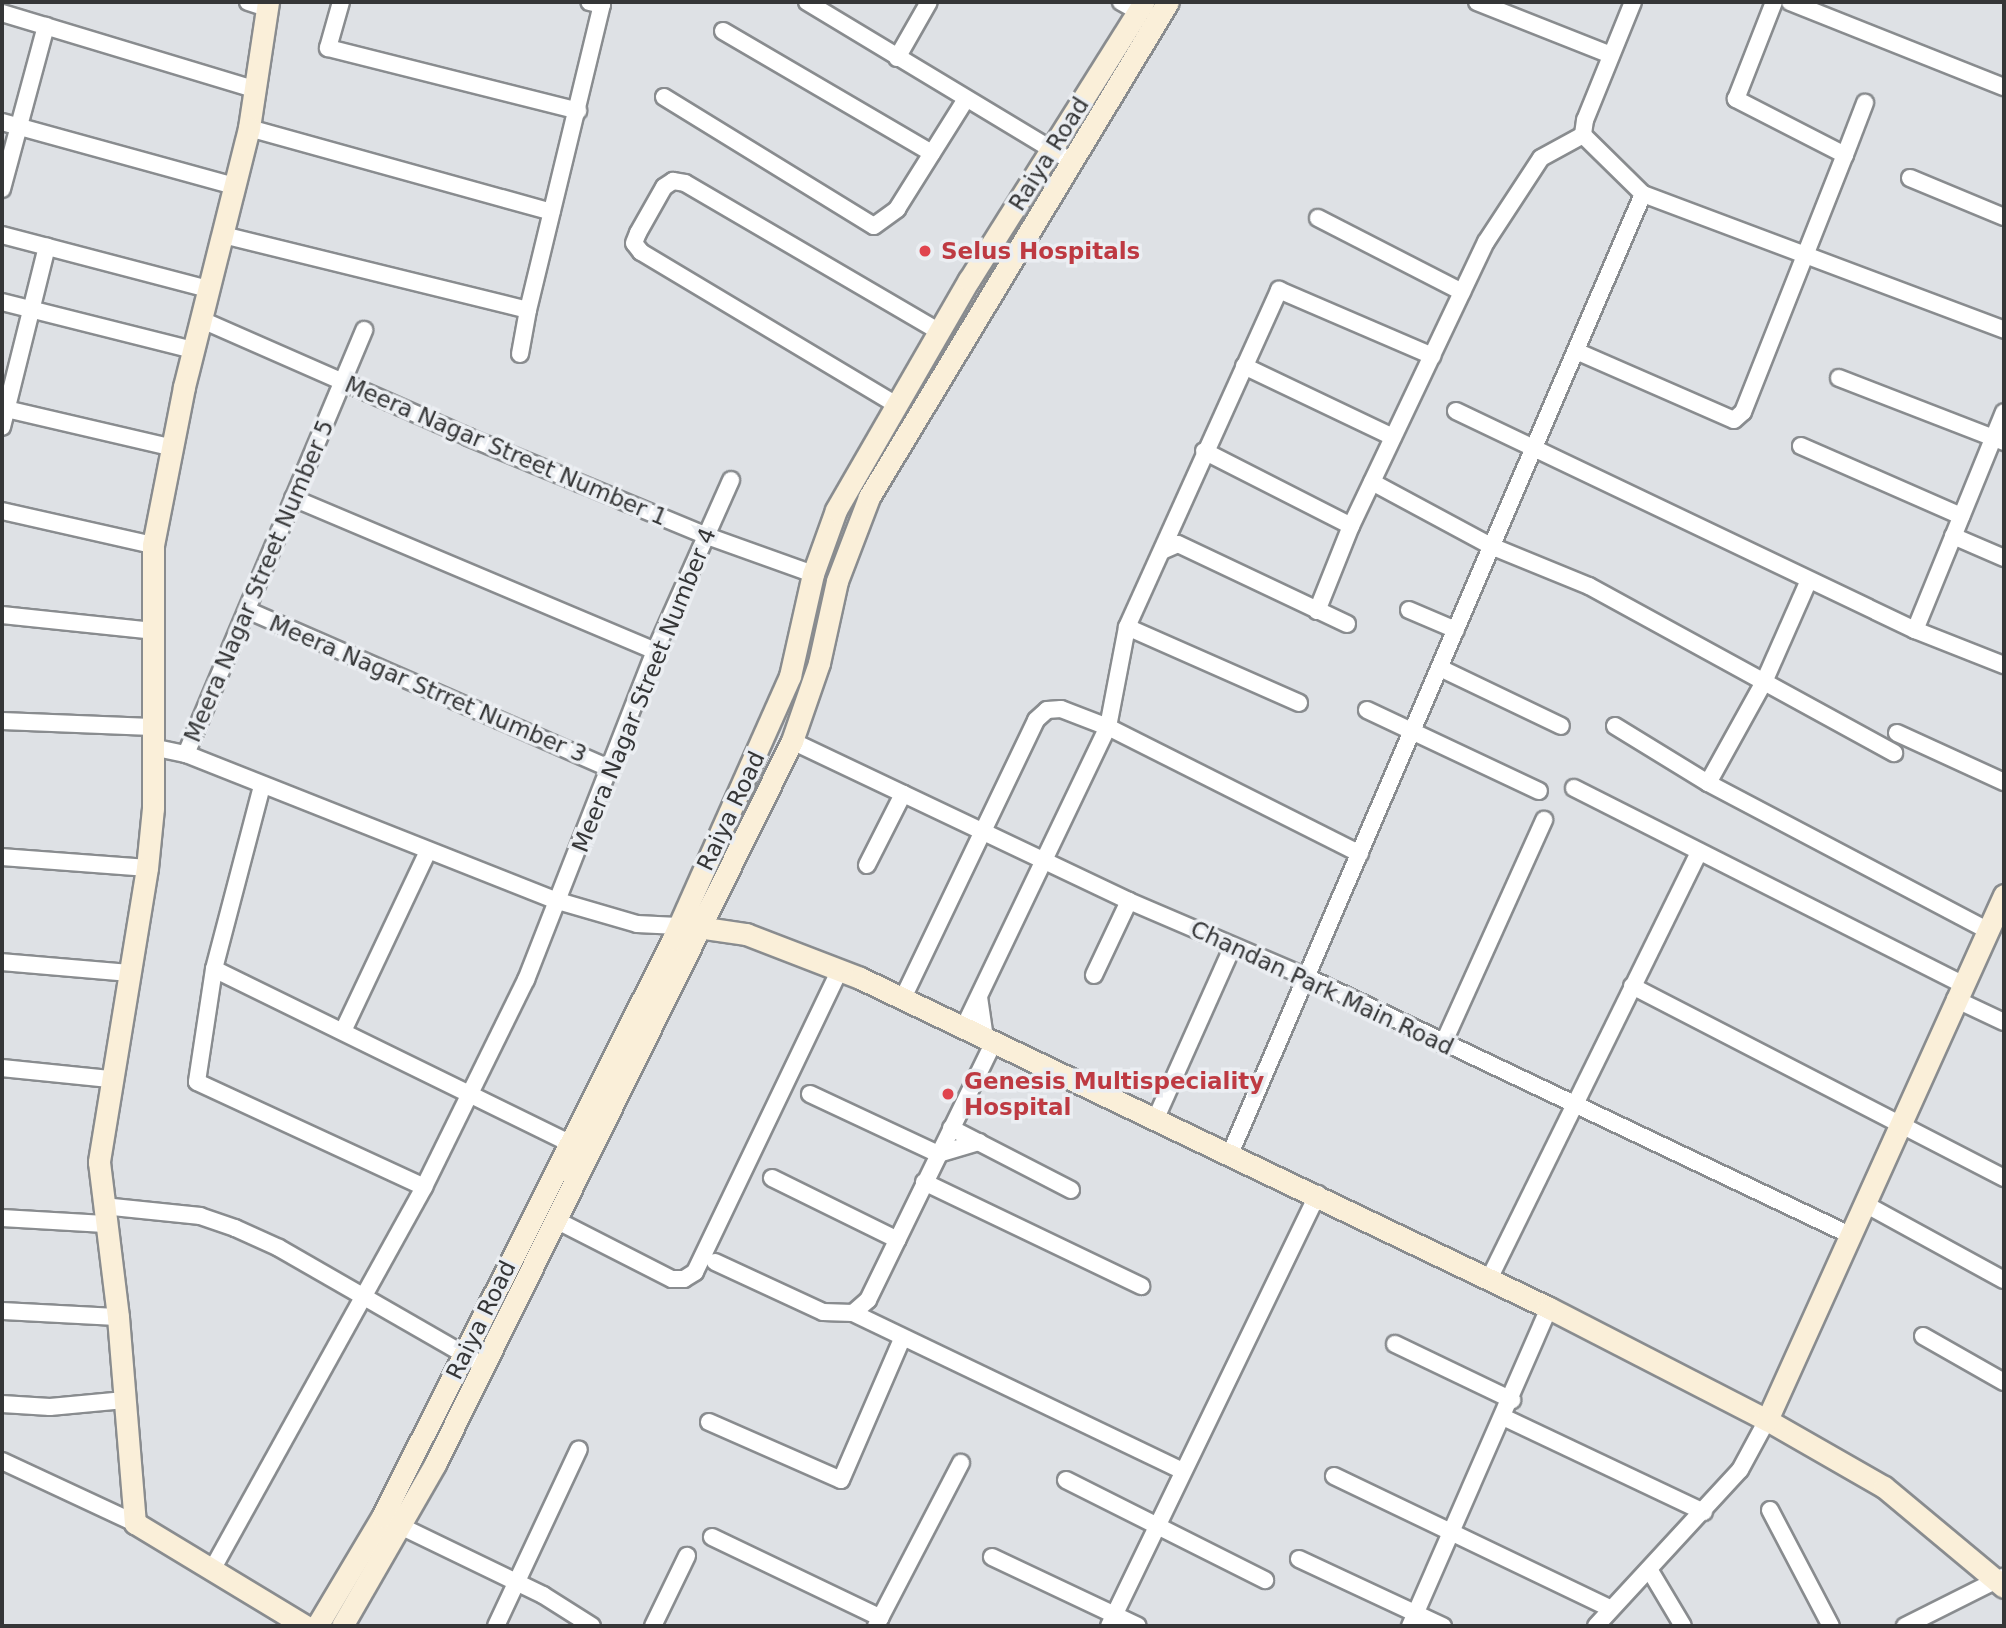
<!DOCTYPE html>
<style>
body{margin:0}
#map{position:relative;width:2006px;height:1628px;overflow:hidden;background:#dee1e5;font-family:"DejaVu Sans",sans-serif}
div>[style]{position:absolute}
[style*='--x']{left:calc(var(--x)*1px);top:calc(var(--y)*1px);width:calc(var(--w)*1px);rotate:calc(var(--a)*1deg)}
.roads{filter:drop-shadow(2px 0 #898c8f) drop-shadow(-2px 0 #898c8f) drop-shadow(0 2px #898c8f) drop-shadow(0 -2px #898c8f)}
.street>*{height:16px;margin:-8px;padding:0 8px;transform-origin:8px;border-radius:8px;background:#fff}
.secondary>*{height:21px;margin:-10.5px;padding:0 10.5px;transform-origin:10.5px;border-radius:10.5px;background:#faefd9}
.dots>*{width:19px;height:19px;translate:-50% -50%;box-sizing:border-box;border:4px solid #ebeef2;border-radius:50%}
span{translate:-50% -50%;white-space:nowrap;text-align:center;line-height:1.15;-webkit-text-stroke:7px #ebeef2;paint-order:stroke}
.street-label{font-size:23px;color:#353637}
.health-label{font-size:23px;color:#be3a42;font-weight:700}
.left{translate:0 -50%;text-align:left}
.frame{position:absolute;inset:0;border:4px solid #353637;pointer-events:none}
</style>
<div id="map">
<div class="roads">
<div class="street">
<i style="--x:248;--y:2;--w:20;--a:18"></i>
<i style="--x:341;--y:2;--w:48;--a:105.8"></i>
<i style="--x:328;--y:48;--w:258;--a:14.1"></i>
<i style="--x:807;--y:2;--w:297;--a:31.1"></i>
<i style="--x:1121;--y:2;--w:21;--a:29"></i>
<i style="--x:1477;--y:2;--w:144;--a:21.6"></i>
<i style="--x:1633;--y:2;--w:127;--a:112.1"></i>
<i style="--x:1585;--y:120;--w:15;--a:98"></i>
<i style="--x:1583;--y:135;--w:84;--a:44.5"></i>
<i style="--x:1643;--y:194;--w:386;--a:20.6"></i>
<i style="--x:1790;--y:2;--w:230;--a:21.7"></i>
<i style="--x:2;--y:13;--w:266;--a:16.8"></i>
<i style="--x:723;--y:31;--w:242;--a:30.3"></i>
<i style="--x:897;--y:58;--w:64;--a:-60.3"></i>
<i style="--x:664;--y:97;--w:246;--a:31.6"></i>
<i style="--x:874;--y:226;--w:29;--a:-36"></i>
<i style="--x:897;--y:209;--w:130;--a:-57.9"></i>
<i style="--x:2;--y:122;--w:242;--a:15.4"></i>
<i style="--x:249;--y:128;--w:314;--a:15.5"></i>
<i style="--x:1845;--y:155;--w:56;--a:-69"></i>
<i style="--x:1910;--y:178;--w:102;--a:22.5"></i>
<i style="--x:2;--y:189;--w:169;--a:-74.9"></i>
<i style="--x:1318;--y:218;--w:162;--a:27.2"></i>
<i style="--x:2;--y:235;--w:216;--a:14.7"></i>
<i style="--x:223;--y:235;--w:314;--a:13.8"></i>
<i style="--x:528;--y:310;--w:314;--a:-76.4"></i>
<i style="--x:602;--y:5;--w:13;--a:-167"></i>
<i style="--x:2;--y:302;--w:197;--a:14.1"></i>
<i style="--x:202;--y:320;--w:291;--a:23.7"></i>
<i style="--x:468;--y:437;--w:259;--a:22.5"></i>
<i style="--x:707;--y:536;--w:113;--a:19.7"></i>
<i style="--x:1576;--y:351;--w:172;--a:23.6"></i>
<i style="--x:1734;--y:420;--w:12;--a:-42"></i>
<i style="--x:1743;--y:412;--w:277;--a:-68.4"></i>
<i style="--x:1845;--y:155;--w:123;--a:-152.8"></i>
<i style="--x:1736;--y:99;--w:104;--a:-68.6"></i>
<i style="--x:520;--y:354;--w:45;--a:-79.7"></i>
<i style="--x:1244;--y:366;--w:165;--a:25.5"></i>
<i style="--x:1839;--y:378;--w:177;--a:21.2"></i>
<i style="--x:895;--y:404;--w:296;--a:-149.1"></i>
<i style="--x:641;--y:252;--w:11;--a:-128"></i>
<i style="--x:634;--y:243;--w:11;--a:-68"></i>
<i style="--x:638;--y:233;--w:53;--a:-60.5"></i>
<i style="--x:664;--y:187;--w:11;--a:-34"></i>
<i style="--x:673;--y:181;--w:12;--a:9"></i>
<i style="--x:685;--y:183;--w:293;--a:30.3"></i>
<i style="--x:2;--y:408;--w:172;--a:13.1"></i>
<i style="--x:1456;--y:411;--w:509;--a:25.51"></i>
<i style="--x:1915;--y:630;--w:96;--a:21.5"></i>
<i style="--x:2;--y:427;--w:186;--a:-76"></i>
<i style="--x:1801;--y:446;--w:175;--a:23.6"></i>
<i style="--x:1204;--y:451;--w:165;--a:27"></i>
<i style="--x:1372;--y:482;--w:135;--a:28.3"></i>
<i style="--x:1491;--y:546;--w:106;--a:22.2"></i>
<i style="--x:1589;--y:586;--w:348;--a:28.7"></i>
<i style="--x:293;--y:498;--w:393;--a:22.9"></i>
<i style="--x:2;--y:511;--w:155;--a:12.7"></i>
<i style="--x:1953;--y:536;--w:56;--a:23.3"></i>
<i style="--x:1162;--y:551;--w:17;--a:-24"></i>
<i style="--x:1178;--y:544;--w:187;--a:25.3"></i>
<i style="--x:247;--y:610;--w:395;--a:23.6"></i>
<i style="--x:1409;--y:610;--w:51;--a:23.1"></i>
<i style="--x:1317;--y:611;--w:92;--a:-68.2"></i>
<i style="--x:1351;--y:526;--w:314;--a:-64.6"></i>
<i style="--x:1486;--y:242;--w:100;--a:-56.8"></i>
<i style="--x:1541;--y:158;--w:48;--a:-28.7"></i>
<i style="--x:2;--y:615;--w:152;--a:6"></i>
<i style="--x:1127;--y:627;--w:188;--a:23.8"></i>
<i style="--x:1915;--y:630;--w:235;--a:-67.8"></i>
<i style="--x:1440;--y:668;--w:134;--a:25.6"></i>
<i style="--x:1367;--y:710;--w:190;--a:25.2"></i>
<i style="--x:2;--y:721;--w:150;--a:2.3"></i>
<i style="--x:1615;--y:726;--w:109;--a:31.5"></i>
<i style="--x:1708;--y:783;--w:315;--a:27.8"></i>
<i style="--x:1897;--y:733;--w:118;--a:24.6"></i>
<i style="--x:792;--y:741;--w:373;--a:25.4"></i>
<i style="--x:1129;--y:901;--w:196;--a:23.2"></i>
<i style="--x:1309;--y:978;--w:601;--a:25.41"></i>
<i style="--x:152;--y:747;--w:35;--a:12"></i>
<i style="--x:186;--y:754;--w:400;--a:21.6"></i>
<i style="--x:558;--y:901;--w:82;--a:16.2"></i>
<i style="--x:637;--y:924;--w:41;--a:2.8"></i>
<i style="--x:186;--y:754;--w:460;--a:-67.2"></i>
<i style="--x:1708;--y:783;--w:115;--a:-61"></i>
<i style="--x:1764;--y:682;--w:111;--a:-66.2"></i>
<i style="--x:262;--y:786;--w:189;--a:104.7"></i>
<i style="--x:214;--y:969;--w:114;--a:98.6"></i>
<i style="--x:197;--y:1082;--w:250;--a:24.8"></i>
<i style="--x:1574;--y:788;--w:435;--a:26.8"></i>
<i style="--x:2;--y:857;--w:145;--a:4.3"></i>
<i style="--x:867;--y:865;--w:80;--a:-63.1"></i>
<i style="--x:2;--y:962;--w:129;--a:4.9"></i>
<i style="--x:214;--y:969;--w:395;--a:26.1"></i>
<i style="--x:1094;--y:975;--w:82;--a:-64.7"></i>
<i style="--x:1632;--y:986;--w:419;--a:27.3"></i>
<i style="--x:979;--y:997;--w:41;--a:81.7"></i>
<i style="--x:903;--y:998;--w:308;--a:-64.4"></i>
<i style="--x:1036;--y:720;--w:15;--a:-42"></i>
<i style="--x:1047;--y:710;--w:14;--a:-4"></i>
<i style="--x:1061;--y:709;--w:50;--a:21"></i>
<i style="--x:1108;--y:727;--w:102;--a:-79.2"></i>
<i style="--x:1127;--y:627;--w:370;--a:-65.7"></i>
<i style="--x:1279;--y:290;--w:167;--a:23.3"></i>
<i style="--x:1955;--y:999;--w:54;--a:25.1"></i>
<i style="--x:964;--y:1027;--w:333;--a:-64.4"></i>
<i style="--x:1108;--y:727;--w:282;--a:26.7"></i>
<i style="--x:343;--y:1031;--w:197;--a:-64.7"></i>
<i style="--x:1443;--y:1044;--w:246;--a:-65.7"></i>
<i style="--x:2;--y:1068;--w:110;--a:5.8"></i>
<i style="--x:810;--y:1094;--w:141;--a:25.1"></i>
<i style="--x:938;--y:1154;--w:43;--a:-16.3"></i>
<i style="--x:1156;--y:1118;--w:188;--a:-65.9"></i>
<i style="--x:951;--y:1128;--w:135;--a:27.3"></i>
<i style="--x:1230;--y:1154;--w:1045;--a:-66.72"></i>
<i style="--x:772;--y:1178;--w:140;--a:26.2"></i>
<i style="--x:924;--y:1182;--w:241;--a:25.6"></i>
<i style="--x:1865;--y:1204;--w:158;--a:28.7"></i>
<i style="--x:103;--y:1206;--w:98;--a:5.9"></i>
<i style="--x:200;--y:1216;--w:37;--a:19"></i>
<i style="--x:235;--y:1228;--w:48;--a:24.4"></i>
<i style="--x:279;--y:1248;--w:225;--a:29.9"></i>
<i style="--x:2;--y:1218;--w:103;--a:3.3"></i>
<i style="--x:556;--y:1220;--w:130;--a:27"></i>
<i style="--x:672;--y:1279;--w:12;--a:0"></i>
<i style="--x:684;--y:1279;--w:13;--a:-32"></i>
<i style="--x:695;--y:1272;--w:335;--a:-64.4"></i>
<i style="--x:715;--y:1262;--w:119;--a:24.8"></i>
<i style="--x:823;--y:1312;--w:30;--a:2"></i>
<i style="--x:853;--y:1313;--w:20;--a:-41"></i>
<i style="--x:868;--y:1300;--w:287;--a:-64"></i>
<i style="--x:1489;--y:1279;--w:476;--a:-63.8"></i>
<i style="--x:2;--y:1311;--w:116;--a:3"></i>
<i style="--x:853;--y:1313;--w:366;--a:25.6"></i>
<i style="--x:1923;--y:1336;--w:93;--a:29.6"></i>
<i style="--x:1395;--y:1344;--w:130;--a:25.6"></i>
<i style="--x:2;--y:1404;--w:48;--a:3.6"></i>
<i style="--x:50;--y:1407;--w:75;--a:-5.3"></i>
<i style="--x:1505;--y:1418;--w:220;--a:25.3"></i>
<i style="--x:709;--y:1422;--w:144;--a:23.7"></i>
<i style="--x:841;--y:1480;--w:154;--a:-66.6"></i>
<i style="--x:2;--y:1461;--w:147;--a:25"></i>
<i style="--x:1334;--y:1476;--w:306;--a:25.6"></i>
<i style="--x:1066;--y:1480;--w:223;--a:26.7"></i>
<i style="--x:1770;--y:1510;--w:131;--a:62.3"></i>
<i style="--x:390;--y:1521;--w:170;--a:25.8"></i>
<i style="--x:543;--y:1595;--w:58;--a:32.3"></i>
<i style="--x:712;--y:1537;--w:187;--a:25.6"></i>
<i style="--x:992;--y:1557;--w:161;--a:25.3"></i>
<i style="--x:1299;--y:1559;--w:159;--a:25"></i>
<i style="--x:213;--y:1568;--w:436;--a:-61"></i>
<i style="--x:424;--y:1187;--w:231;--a:-63.8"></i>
<i style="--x:526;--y:980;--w:353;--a:-68.6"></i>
<i style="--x:655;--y:651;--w:187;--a:-66"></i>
<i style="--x:1649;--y:1569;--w:66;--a:59.2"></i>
<i style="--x:496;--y:1626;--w:195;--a:-64.9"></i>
<i style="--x:653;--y:1626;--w:78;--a:-64.1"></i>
<i style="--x:876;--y:1626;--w:184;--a:-62.5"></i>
<i style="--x:1109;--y:1626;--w:480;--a:-64.2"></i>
<i style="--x:1410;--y:1626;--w:347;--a:-66.4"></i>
<i style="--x:1596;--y:1626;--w:212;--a:-47.3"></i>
<i style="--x:1740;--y:1470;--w:57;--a:-61.6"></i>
<i style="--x:1905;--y:1626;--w:110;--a:-26.6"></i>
</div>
<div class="secondary">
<i style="--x:268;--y:2;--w:127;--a:98.6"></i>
<i style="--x:249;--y:128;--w:267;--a:104.1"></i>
<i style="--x:184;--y:387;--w:161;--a:101.1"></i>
<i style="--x:153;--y:545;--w:263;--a:90"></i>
<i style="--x:153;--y:808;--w:60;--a:95.7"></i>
<i style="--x:147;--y:868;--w:298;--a:99.3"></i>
<i style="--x:99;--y:1162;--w:156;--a:83"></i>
<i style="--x:118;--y:1317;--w:207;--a:85.3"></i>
<i style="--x:135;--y:1523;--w:199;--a:31.2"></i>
<i style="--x:691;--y:926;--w:56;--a:8.3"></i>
<i style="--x:746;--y:934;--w:122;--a:21.1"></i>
<i style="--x:860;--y:978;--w:764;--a:25.59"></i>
<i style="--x:1549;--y:1308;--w:245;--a:27.2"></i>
<i style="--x:1767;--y:1420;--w:135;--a:29.8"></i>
<i style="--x:1884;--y:1487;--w:156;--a:39.8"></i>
<i style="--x:1767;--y:1420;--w:576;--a:-65.7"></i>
<i style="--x:317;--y:1626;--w:127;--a:-59.2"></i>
<i style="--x:382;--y:1517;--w:647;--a:-63.28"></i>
<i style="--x:673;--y:939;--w:288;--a:-66"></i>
<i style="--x:790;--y:676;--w:105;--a:-77.3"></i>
<i style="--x:813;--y:574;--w:68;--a:-70.2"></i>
<i style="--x:836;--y:510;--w:266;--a:-60"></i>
<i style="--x:969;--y:280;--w:328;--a:-57.8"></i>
<i style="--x:342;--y:1626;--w:187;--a:-60.1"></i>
<i style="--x:435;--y:1464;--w:806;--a:-63.72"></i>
<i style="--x:792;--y:741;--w:83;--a:-70.9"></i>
<i style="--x:819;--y:663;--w:84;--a:-77.6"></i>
<i style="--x:837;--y:581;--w:90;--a:-69.1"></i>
<i style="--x:869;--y:497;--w:578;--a:-58.87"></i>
</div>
</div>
<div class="dots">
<i style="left:925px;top:251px;background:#e0444e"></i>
<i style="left:948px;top:1094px;background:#e0444e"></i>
</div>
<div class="street-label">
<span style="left:1049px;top:154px;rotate:-58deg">Raiya Road</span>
<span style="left:506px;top:451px;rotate:23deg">Meera Nagar Street Number 1</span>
<span style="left:259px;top:581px;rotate:-67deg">Meera Nagar Street Number 5</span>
<span style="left:428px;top:689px;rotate:23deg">Meera Nagar Strret Number 3</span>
<span style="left:644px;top:690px;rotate:-68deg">Meera Nagar Street Number 4</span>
<span style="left:731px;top:811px;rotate:-65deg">Raiya Road</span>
<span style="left:1322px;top:988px;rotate:25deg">Chandan Park Main Road</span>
<span style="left:481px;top:1320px;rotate:-64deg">Raiya Road</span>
</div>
<div class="health-label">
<span class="left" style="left:941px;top:251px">Selus Hospitals</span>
<span class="left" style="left:964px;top:1094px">Genesis Multispeciality<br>Hospital</span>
</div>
<div class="frame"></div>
</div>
